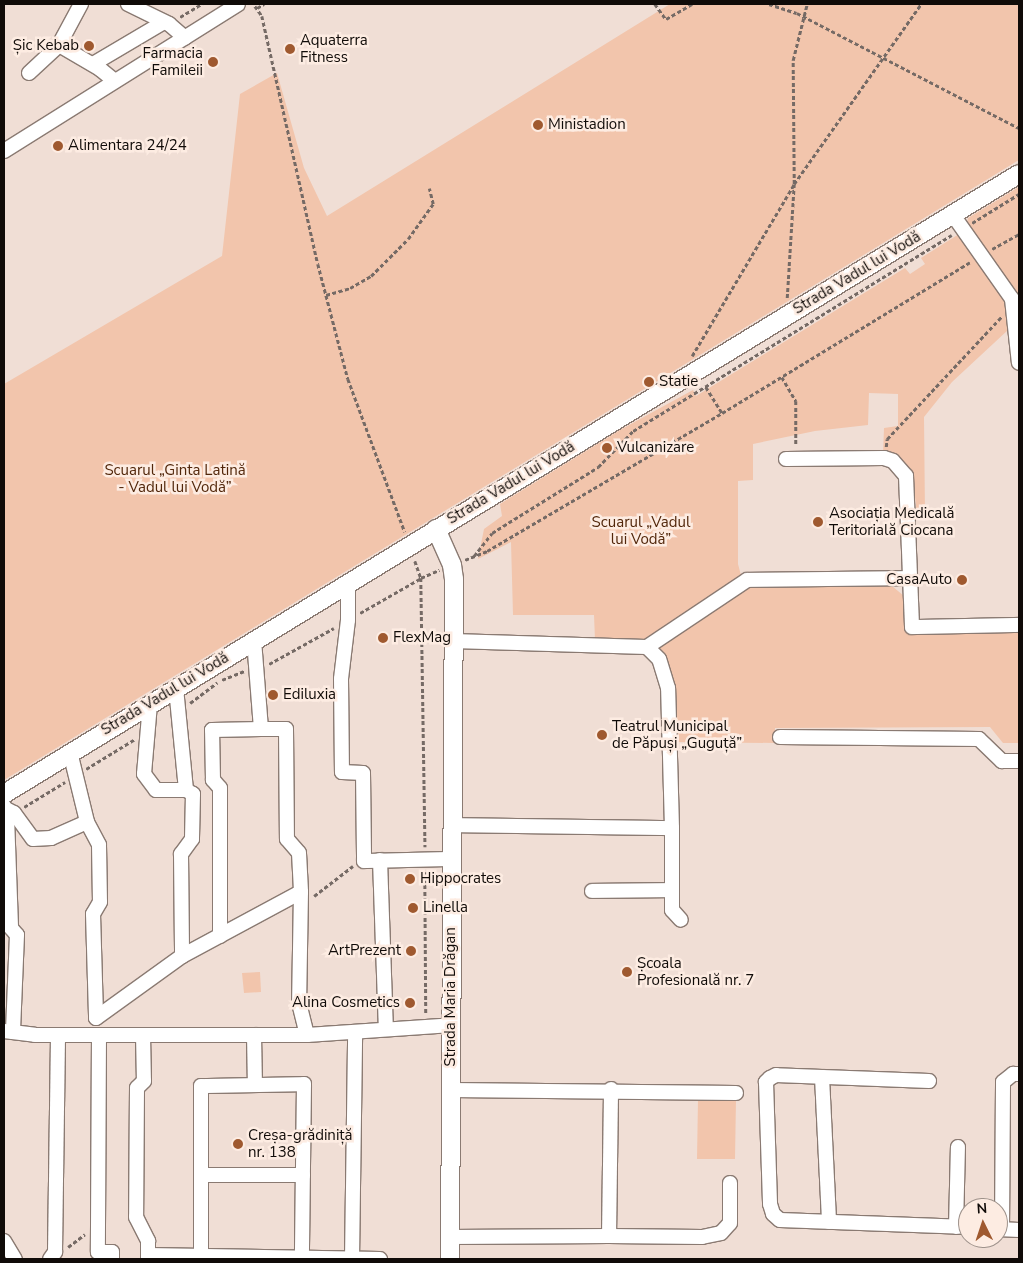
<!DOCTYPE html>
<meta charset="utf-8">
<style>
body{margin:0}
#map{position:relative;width:1023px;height:1263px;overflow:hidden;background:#f0ded5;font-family:"Nunito Sans",sans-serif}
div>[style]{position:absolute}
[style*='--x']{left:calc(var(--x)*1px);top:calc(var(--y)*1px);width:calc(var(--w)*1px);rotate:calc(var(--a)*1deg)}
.green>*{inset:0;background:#f2c5ac}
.path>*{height:2.5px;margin-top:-1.25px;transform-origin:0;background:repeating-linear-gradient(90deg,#756a65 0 4px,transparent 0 6.5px)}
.roads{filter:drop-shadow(1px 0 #8a7a72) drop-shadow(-1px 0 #8a7a72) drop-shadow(0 1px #8a7a72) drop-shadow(0 -1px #8a7a72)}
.minor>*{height:14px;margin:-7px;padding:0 7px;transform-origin:7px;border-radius:7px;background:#fff}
.major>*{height:18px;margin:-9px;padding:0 9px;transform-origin:9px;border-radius:9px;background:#fff}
.dots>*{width:14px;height:14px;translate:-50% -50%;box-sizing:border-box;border:2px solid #fdece2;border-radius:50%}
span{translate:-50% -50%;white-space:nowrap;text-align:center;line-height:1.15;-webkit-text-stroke:5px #fdece2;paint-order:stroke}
.poi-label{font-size:15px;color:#100b08}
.left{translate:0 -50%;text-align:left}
.right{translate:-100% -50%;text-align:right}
.street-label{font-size:15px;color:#100b08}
.park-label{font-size:15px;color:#52270b}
.frame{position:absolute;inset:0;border:5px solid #100b08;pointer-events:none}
.north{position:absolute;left:958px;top:1198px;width:50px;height:50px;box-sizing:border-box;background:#fdece2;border:1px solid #9e928b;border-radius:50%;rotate:356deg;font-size:14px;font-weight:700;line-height:20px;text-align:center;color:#100b08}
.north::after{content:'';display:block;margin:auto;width:18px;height:22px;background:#9f592f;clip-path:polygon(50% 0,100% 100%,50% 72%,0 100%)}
</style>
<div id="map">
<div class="green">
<i style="clip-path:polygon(670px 4px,1019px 4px,1019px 160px,4px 780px,4px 384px,222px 256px,240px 94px,277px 73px,304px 168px,327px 216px)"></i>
<i style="clip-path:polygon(1019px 187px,1019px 297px,967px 223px,968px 218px)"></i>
<i style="clip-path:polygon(959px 234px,1008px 302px,1008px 330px,952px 382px,924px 417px,925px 514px,917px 514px,913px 480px,883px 455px,884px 428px,898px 426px,898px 394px,869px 393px,868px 425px,815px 431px,753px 444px,753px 480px,738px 481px,738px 564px,744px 587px,892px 586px,904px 596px,905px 631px,1019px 632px,1019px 743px,1003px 743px,990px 727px,775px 728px,775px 743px,677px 742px,675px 698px,663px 659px,595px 640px,594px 615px,513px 615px,511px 542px,478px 559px,484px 529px,502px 516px,500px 504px,620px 430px,693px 390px,696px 396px,905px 268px,910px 274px,925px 264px,921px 258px)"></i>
<i style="clip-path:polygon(260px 972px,261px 992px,244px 993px,242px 973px)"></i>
<i style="clip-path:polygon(698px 1099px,736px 1099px,735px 1159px,697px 1159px)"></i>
</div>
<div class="path">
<i style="--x:655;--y:4;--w:19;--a:54"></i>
<i style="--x:666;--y:19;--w:30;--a:-30"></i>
<i style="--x:769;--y:4;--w:29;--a:18"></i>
<i style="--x:797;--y:13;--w:250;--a:27.4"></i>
<i style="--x:255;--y:6;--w:12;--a:55"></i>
<i style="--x:262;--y:16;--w:254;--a:77.3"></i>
<i style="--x:318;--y:264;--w:119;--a:75.4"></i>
<i style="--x:348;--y:379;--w:163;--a:69.6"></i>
<i style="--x:257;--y:8;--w:8;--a:-30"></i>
<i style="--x:180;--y:17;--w:26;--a:-31"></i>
<i style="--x:972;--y:223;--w:55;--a:-31.7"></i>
<i style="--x:992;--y:249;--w:31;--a:-29"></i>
<i style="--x:326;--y:295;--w:25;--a:-16"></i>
<i style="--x:350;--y:288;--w:24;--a:-30"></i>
<i style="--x:371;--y:276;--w:52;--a:-45"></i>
<i style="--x:408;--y:239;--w:43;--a:-54.5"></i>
<i style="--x:433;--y:204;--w:16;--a:-104"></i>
<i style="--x:787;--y:298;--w:114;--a:-86.5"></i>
<i style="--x:794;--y:184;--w:124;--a:-90.5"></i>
<i style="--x:793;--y:60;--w:58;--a:-76"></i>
<i style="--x:692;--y:356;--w:200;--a:-59.3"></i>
<i style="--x:794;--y:184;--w:220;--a:-54.8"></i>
<i style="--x:782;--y:377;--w:28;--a:60"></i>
<i style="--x:796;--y:401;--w:45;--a:90"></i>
<i style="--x:706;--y:387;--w:31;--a:58"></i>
<i style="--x:886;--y:447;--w:8;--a:-83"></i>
<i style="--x:887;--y:439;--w:167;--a:-46.9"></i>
<i style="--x:474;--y:556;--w:29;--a:-52"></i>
<i style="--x:492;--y:533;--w:125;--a:-31.9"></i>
<i style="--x:598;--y:467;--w:50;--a:-45.8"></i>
<i style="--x:633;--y:431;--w:374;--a:-31.6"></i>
<i style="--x:465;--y:560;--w:24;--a:-22"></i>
<i style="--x:487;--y:551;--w:273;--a:-30.4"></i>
<i style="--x:722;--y:413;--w:290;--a:-31.3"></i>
<i style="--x:415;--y:561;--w:18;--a:71"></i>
<i style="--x:421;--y:578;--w:20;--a:-24"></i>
<i style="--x:360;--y:613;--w:70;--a:-29.8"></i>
<i style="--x:421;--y:578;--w:269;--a:89.1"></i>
<i style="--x:269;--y:664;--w:74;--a:-29"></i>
<i style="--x:222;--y:680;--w:24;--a:-22"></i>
<i style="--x:190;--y:703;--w:34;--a:-37"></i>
<i style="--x:86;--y:769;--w:57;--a:-31.5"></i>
<i style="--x:24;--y:807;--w:48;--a:-31.4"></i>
<i style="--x:425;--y:872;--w:142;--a:89.6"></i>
<i style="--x:314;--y:896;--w:49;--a:-37.6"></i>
<i style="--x:68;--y:1247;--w:21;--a:-37"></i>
</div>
<div class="roads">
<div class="minor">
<i style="--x:81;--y:4;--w:47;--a:118.2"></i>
<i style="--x:59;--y:45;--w:48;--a:30.3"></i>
<i style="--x:100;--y:69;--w:19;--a:39"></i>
<i style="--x:128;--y:4;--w:46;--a:26"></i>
<i style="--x:169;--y:24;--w:21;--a:41"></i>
<i style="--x:93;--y:64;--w:82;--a:-30.6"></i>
<i style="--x:29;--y:73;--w:41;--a:-43"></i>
<i style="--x:4;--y:151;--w:276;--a:-32.1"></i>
<i style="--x:953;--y:215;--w:103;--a:54.9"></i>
<i style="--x:1012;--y:299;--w:64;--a:83.8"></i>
<i style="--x:786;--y:459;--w:98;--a:-0.6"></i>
<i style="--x:884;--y:458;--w:9;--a:18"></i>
<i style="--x:893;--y:461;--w:20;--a:49"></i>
<i style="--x:906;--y:476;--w:151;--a:87.7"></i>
<i style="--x:912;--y:627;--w:107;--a:-1.1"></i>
<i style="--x:348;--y:582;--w:38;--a:90"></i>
<i style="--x:348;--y:620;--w:59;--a:96.8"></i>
<i style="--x:341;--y:679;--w:93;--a:89.4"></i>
<i style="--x:342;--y:772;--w:21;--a:3"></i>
<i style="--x:363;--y:773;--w:88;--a:89.3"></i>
<i style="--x:364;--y:861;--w:87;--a:-1.3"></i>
<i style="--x:254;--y:640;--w:89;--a:85.5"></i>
<i style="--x:261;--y:729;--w:25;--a:0"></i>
<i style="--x:286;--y:729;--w:110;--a:89.5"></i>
<i style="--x:287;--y:839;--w:18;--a:49"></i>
<i style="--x:299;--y:853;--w:39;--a:87"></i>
<i style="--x:452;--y:641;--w:195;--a:1.8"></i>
<i style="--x:647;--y:647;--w:120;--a:-33.8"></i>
<i style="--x:747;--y:580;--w:162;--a:-0.7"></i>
<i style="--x:176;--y:688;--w:102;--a:84.4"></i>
<i style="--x:150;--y:704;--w:70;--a:94.9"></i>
<i style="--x:144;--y:774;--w:20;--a:53"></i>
<i style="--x:156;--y:790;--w:30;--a:0"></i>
<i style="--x:186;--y:790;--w:8;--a:30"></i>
<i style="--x:193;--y:794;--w:45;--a:91.3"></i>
<i style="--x:192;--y:839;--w:19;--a:126"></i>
<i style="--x:181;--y:854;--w:102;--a:89.4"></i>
<i style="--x:780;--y:737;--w:199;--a:0.6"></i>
<i style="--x:979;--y:739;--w:32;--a:44"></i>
<i style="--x:1002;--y:761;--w:17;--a:0"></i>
<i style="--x:70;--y:752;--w:72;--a:76.3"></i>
<i style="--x:87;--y:822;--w:26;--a:62"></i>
<i style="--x:99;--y:845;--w:57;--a:89"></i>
<i style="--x:100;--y:902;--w:14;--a:120"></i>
<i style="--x:93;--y:914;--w:104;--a:88.3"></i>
<i style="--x:4;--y:806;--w:11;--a:75"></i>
<i style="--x:7;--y:817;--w:111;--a:87.9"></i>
<i style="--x:11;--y:928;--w:9;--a:49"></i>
<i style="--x:17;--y:935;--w:97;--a:92.4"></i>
<i style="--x:4;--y:808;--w:11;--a:27"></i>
<i style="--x:14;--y:813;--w:32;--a:54"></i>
<i style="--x:33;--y:839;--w:18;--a:-3"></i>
<i style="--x:51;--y:838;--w:39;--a:-24"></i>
<i style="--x:452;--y:825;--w:220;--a:0.8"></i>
<i style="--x:672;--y:828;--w:140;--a:-91.6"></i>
<i style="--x:668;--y:688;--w:30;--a:-107"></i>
<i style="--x:659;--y:659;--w:17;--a:-135"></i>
<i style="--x:672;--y:828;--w:82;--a:90"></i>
<i style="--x:672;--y:910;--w:13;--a:48"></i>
<i style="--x:380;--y:860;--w:168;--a:88"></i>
<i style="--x:592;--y:891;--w:79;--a:-0.7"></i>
<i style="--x:220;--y:936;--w:148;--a:-90"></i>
<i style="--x:220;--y:788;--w:11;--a:-131"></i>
<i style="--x:213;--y:780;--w:50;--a:-91.1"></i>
<i style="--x:212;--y:730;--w:49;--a:-1.2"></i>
<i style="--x:96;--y:1018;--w:106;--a:-35.8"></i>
<i style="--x:182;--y:956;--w:135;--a:-28.3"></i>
<i style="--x:301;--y:892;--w:111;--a:91"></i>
<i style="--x:299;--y:1003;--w:33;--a:76"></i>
<i style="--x:4;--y:1031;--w:31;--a:7"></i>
<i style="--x:35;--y:1035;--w:272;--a:0"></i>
<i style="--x:307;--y:1035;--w:145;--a:-3.9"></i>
<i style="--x:99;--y:1035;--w:217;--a:90.3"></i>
<i style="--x:98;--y:1252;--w:14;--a:0"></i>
<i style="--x:112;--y:1252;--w:7;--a:90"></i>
<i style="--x:143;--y:1035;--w:46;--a:88.8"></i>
<i style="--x:144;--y:1081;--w:10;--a:135"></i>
<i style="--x:137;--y:1088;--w:129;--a:90.4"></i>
<i style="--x:136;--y:1217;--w:27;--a:63"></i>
<i style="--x:148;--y:1241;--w:14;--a:90"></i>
<i style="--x:254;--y:1035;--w:50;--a:88.9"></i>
<i style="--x:822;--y:1077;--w:145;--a:87.2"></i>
<i style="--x:929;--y:1081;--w:153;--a:-177.8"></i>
<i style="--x:776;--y:1075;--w:7;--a:153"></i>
<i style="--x:770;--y:1078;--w:6;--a:135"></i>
<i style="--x:766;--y:1082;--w:122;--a:88.1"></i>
<i style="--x:770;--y:1204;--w:10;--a:73"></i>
<i style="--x:773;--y:1214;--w:9;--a:41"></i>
<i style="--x:780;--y:1220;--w:188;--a:2.1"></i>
<i style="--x:451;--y:1090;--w:285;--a:0.6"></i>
<i style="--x:201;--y:1175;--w:102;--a:0"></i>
<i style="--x:956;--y:1227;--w:80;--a:-88.6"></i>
<i style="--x:998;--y:1229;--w:21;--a:3"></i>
<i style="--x:1002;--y:1229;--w:147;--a:-89.6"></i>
<i style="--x:1003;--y:1082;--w:13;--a:-39"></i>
<i style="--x:1013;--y:1074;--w:6;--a:0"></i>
<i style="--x:609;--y:1236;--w:93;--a:0.6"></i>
<i style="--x:702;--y:1237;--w:19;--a:-12"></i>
<i style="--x:721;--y:1233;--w:13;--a:-48"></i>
<i style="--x:730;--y:1223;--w:40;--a:-90"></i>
<i style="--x:450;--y:1237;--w:159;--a:-0.4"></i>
<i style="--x:609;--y:1236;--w:147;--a:-89.2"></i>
<i style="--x:4;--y:1241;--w:21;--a:59"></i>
<i style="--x:50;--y:1259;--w:9;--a:-54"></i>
<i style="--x:55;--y:1252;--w:217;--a:-89.2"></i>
<i style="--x:148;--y:1259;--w:4;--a:-90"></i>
<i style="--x:148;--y:1255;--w:232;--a:1"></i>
<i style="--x:201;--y:1259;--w:173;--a:-90"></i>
<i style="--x:201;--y:1086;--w:103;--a:-1.1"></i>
<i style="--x:304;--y:1084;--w:175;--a:90.7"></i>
<i style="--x:352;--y:1259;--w:226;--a:-89.2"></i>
</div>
<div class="major">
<i style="--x:436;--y:529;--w:39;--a:66"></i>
<i style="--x:452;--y:565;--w:14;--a:82"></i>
<i style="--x:454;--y:579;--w:680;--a:90.34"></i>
<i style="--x:4;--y:794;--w:1189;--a:-31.42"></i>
</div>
</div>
<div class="dots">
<i style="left:89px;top:46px;background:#9f592f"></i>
<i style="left:290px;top:49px;background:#9f592f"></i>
<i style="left:213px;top:62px;background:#9f592f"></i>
<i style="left:538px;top:125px;background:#9f592f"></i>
<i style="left:58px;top:146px;background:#9f592f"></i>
<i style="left:649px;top:382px;background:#9f592f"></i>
<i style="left:607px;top:448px;background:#9f592f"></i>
<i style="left:818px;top:522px;background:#9f592f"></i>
<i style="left:962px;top:580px;background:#9f592f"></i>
<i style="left:383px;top:638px;background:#9f592f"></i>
<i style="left:273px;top:695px;background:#9f592f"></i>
<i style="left:602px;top:735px;background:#9f592f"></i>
<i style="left:410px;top:879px;background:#9f592f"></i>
<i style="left:413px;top:908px;background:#9f592f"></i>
<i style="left:411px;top:951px;background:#9f592f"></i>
<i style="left:627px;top:972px;background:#9f592f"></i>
<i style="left:410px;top:1003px;background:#9f592f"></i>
<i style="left:238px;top:1144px;background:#9f592f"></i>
</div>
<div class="poi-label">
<span class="left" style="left:300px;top:49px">Aquaterra<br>Fitness</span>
<span class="right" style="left:79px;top:46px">Șic Kebab</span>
<span class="right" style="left:203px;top:62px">Farmacia<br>Famileii</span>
<span class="left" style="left:548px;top:125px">Ministadion</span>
<span class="left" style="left:68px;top:146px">Alimentara 24/24</span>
<span class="left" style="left:659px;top:382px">Statie</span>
<span class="left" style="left:617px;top:448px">Vulcanizare</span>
<span class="left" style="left:829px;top:522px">Asociația Medicală<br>Teritorială Ciocana</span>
<span class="right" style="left:952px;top:580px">CasaAuto</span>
<span class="left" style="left:393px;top:638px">FlexMag</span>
<span class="left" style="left:283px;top:695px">Ediluxia</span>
<span class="left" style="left:612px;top:735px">Teatrul Municipal<br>de Păpuși „Guguță”</span>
<span class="left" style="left:420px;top:879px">Hippocrates</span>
<span class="left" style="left:423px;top:908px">Linella</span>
<span class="right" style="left:401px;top:951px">ArtPrezent</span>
<span class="left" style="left:637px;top:972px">Școala<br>Profesională nr. 7</span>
<span class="right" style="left:400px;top:1003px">Alina Cosmetics</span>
<span class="left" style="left:248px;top:1144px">Creșa-grădiniță<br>nr. 138</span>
</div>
<div class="street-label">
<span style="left:857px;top:273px;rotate:-31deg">Strada Vadul lui Vodă</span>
<span style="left:511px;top:483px;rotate:-31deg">Strada Vadul lui Vodă</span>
<span style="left:165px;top:694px;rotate:-31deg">Strada Vadul lui Vodă</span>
<span style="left:451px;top:997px;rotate:-90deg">Strada Maria Drăgan</span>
</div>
<div class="park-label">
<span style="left:175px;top:479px">Scuarul „Ginta Latină<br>- Vadul lui Vodă”</span>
<span style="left:641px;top:531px">Scuarul „Vadul<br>lui Vodă”</span>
</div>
<div class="frame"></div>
<div class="north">N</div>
</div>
